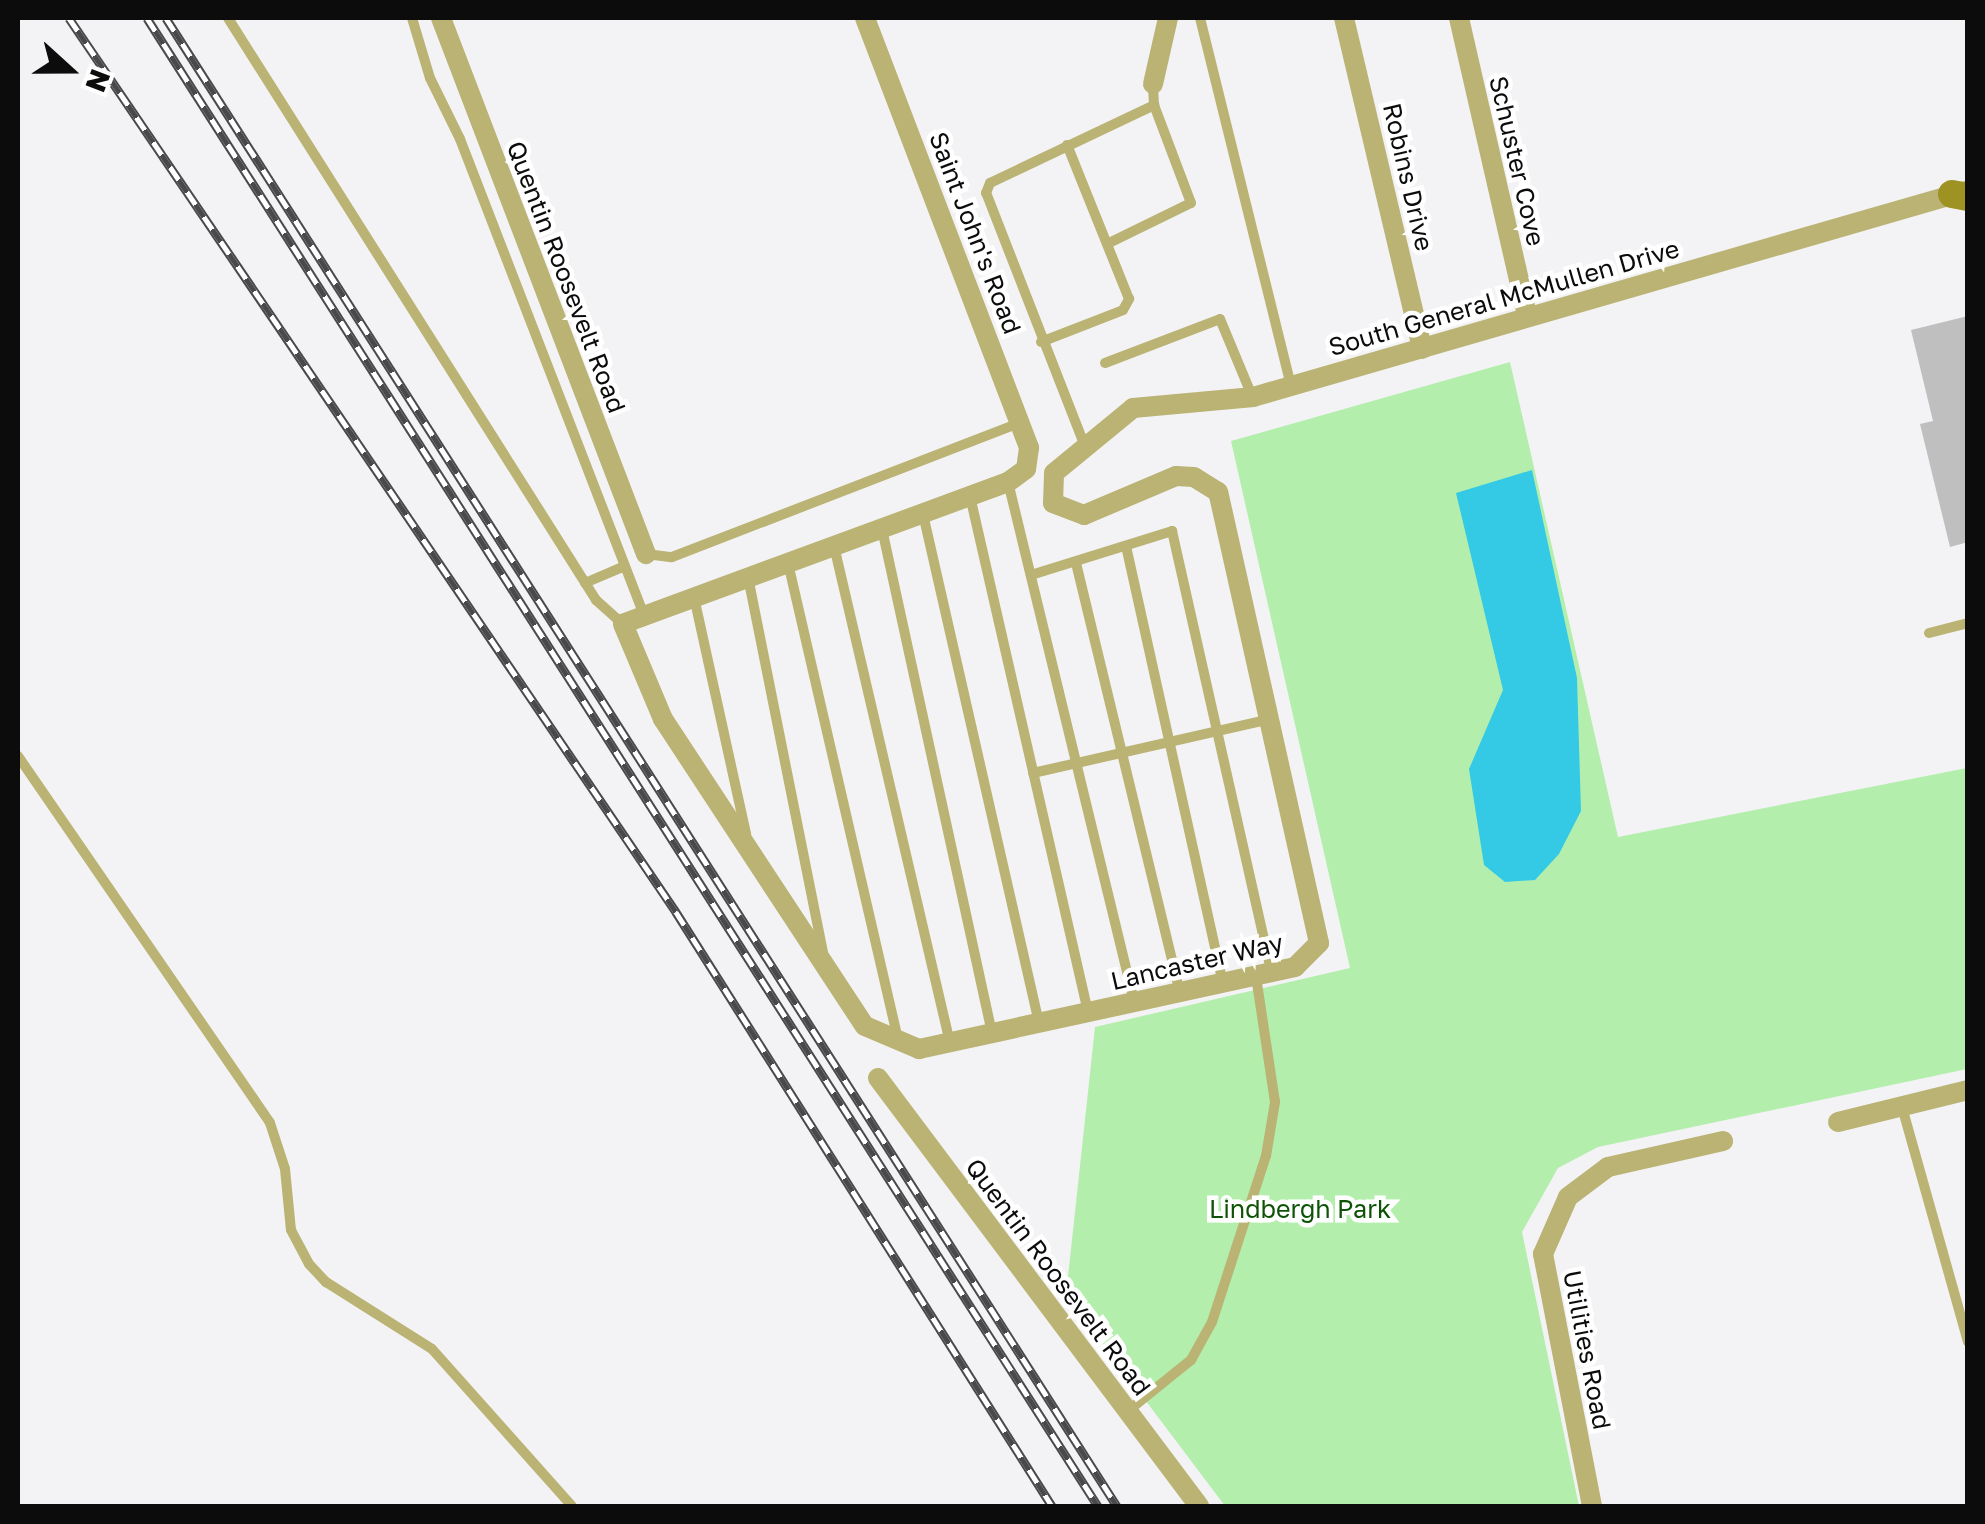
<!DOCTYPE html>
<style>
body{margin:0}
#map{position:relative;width:1985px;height:1524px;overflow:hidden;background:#f3f3f5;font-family:"Golos Text",sans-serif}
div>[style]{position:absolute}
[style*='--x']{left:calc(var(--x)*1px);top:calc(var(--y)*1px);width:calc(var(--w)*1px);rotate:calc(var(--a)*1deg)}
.green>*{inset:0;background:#b4eead}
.water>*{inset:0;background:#34c9e5}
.building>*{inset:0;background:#bfbfc0}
.service>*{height:10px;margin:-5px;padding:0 5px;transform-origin:5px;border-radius:5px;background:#bab374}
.minor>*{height:20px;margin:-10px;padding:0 10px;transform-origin:10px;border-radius:10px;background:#bab374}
.secondary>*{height:28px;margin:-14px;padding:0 14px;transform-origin:14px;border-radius:14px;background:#9e9222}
.rail>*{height:9px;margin-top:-4.5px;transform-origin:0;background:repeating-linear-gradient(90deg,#fff 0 15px,#49494b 0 30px);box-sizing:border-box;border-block:2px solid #49494b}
span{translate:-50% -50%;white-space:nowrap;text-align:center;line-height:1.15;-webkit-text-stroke:9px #fff;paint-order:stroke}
.street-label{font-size:25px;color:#0c0c0d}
.park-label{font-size:25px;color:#0d5306}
.frame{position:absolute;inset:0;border:20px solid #0c0c0d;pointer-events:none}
.north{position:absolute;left:20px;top:20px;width:100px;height:100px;-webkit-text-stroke:8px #fff;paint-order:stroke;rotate:111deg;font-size:28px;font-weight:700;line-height:40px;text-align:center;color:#0c0c0d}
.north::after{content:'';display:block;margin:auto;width:35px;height:45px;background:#0c0c0d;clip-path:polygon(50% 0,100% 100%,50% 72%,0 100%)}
</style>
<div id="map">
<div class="green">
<i style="clip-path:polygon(1510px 362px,1618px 837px,1967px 768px,1967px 1069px,1598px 1147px,1558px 1168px,1522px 1232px,1579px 1506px,1225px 1506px,1066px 1295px,1095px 1027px,1350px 968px,1231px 441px)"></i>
</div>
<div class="water">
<i style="clip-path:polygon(1532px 470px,1577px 678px,1581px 811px,1559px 854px,1535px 880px,1505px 882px,1484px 865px,1469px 769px,1503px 690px,1456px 493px)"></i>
</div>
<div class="building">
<i style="clip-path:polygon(1968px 316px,1968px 542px,1950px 547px,1920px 424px,1933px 421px,1911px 330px)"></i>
</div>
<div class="service">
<i style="--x:228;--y:18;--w:689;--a:57.69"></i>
<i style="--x:596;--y:600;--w:36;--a:42"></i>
<i style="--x:412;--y:18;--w:63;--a:73.3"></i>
<i style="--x:430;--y:78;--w:68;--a:63.8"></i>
<i style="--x:460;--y:139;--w:510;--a:68.87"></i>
<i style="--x:1200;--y:18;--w:378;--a:76.1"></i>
<i style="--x:1109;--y:243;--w:91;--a:-26"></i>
<i style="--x:1191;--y:203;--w:105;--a:-110.7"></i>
<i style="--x:1041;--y:342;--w:88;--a:-21.3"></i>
<i style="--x:1123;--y:310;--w:13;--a:-61"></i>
<i style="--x:1129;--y:299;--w:166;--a:-111.9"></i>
<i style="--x:1105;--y:363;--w:123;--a:-20.9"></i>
<i style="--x:1220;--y:319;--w:83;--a:67.4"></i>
<i style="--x:1086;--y:449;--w:275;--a:-111.3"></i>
<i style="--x:986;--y:193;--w:11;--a:-68"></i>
<i style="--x:990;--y:183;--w:182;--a:-25.4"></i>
<i style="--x:1154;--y:105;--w:21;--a:-93"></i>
<i style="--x:1008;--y:482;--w:534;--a:76.35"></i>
<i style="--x:970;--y:496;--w:529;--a:77.12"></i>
<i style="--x:923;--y:514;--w:522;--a:77.16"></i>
<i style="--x:882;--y:529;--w:516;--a:77.69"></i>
<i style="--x:834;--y:546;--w:510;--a:76.86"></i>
<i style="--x:1126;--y:546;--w:448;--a:77.5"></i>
<i style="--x:646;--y:554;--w:26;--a:7"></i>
<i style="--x:672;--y:557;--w:372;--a:-21.1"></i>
<i style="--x:788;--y:563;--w:488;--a:77"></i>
<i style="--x:1076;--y:563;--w:441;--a:76.4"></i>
<i style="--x:1031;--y:575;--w:148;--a:-17.3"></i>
<i style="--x:1172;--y:531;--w:452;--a:77.3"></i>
<i style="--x:748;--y:577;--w:383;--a:78.7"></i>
<i style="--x:585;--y:583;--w:43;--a:-23"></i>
<i style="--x:694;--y:597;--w:243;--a:77.6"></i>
<i style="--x:1929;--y:633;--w:40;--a:-14.4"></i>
<i style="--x:18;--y:756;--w:445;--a:55.5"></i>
<i style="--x:270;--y:1123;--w:48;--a:71.9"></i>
<i style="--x:285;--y:1169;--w:61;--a:84.4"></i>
<i style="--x:291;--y:1230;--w:38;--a:62"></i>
<i style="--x:309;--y:1264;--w:25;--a:47"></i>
<i style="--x:326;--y:1282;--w:125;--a:32.3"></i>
<i style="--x:432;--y:1349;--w:210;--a:48.3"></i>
<i style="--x:1033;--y:773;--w:243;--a:-12.8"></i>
<i style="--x:1902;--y:1107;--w:244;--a:74.3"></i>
<i style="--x:1129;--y:1410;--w:80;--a:-38.9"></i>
<i style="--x:1191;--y:1360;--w:43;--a:-61.1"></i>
<i style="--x:1212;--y:1322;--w:175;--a:-72"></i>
<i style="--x:1266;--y:1156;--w:55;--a:-80.5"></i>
<i style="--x:1275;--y:1102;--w:127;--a:-98.6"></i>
</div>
<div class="minor">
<i style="--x:441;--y:18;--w:574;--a:69.07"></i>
<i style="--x:865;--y:18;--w:460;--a:69.1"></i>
<i style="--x:1029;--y:448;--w:21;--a:98"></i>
<i style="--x:1026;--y:469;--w:22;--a:144"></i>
<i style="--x:1008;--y:482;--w:410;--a:159.8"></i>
<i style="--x:623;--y:624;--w:103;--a:67.2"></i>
<i style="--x:663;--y:719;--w:367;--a:56.7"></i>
<i style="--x:865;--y:1026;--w:59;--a:23.1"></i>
<i style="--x:919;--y:1049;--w:385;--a:-12.3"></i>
<i style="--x:1295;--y:967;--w:34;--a:-45"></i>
<i style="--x:1319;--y:943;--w:462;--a:-102.6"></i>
<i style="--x:1218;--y:492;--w:28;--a:-148"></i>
<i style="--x:1194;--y:477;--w:18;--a:-177"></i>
<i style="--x:1176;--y:476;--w:100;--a:157"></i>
<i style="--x:1084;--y:515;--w:33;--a:-159"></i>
<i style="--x:1053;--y:503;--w:30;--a:-88"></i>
<i style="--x:1054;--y:473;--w:102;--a:-39.4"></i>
<i style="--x:1133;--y:408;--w:121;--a:-5.2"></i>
<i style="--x:1253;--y:397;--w:742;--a:-16.12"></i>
<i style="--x:1344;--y:18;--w:340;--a:76.7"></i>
<i style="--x:1459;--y:18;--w:306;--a:77.1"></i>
<i style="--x:1153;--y:84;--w:68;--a:-77.2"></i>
<i style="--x:878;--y:1078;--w:535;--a:53.13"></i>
<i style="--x:1838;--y:1122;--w:134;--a:-13.8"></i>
<i style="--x:1592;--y:1506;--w:257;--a:-101"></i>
<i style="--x:1543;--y:1254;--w:62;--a:-66.3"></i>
<i style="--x:1568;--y:1197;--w:50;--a:-36.9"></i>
<i style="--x:1608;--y:1167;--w:118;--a:-12.7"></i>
</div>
<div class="secondary">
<i style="--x:1952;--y:194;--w:16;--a:11"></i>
</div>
<div class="rail">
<i style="--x:69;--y:18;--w:1081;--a:55.82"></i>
<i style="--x:676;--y:912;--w:703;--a:57.67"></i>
<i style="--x:147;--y:18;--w:1766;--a:57.42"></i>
<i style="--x:166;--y:18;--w:1766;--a:57.42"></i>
</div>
<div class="street-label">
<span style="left:1517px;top:161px;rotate:77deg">Schuster Cove</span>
<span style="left:1408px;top:177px;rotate:77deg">Robins Drive</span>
<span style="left:975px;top:233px;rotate:69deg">Saint John's Road</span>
<span style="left:566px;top:277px;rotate:69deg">Quentin Roosevelt Road</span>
<span style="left:1504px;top:298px;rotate:-16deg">South General McMullen Drive</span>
<span style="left:1197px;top:962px;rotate:-13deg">Lancaster Way</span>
<span style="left:1058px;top:1277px;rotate:53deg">Quentin Roosevelt Road</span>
<span style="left:1587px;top:1350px;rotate:79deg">Utilities Road</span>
</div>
<div class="park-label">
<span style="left:1300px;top:1209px">Lindbergh Park</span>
</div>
<div class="frame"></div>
<div class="north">N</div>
</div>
